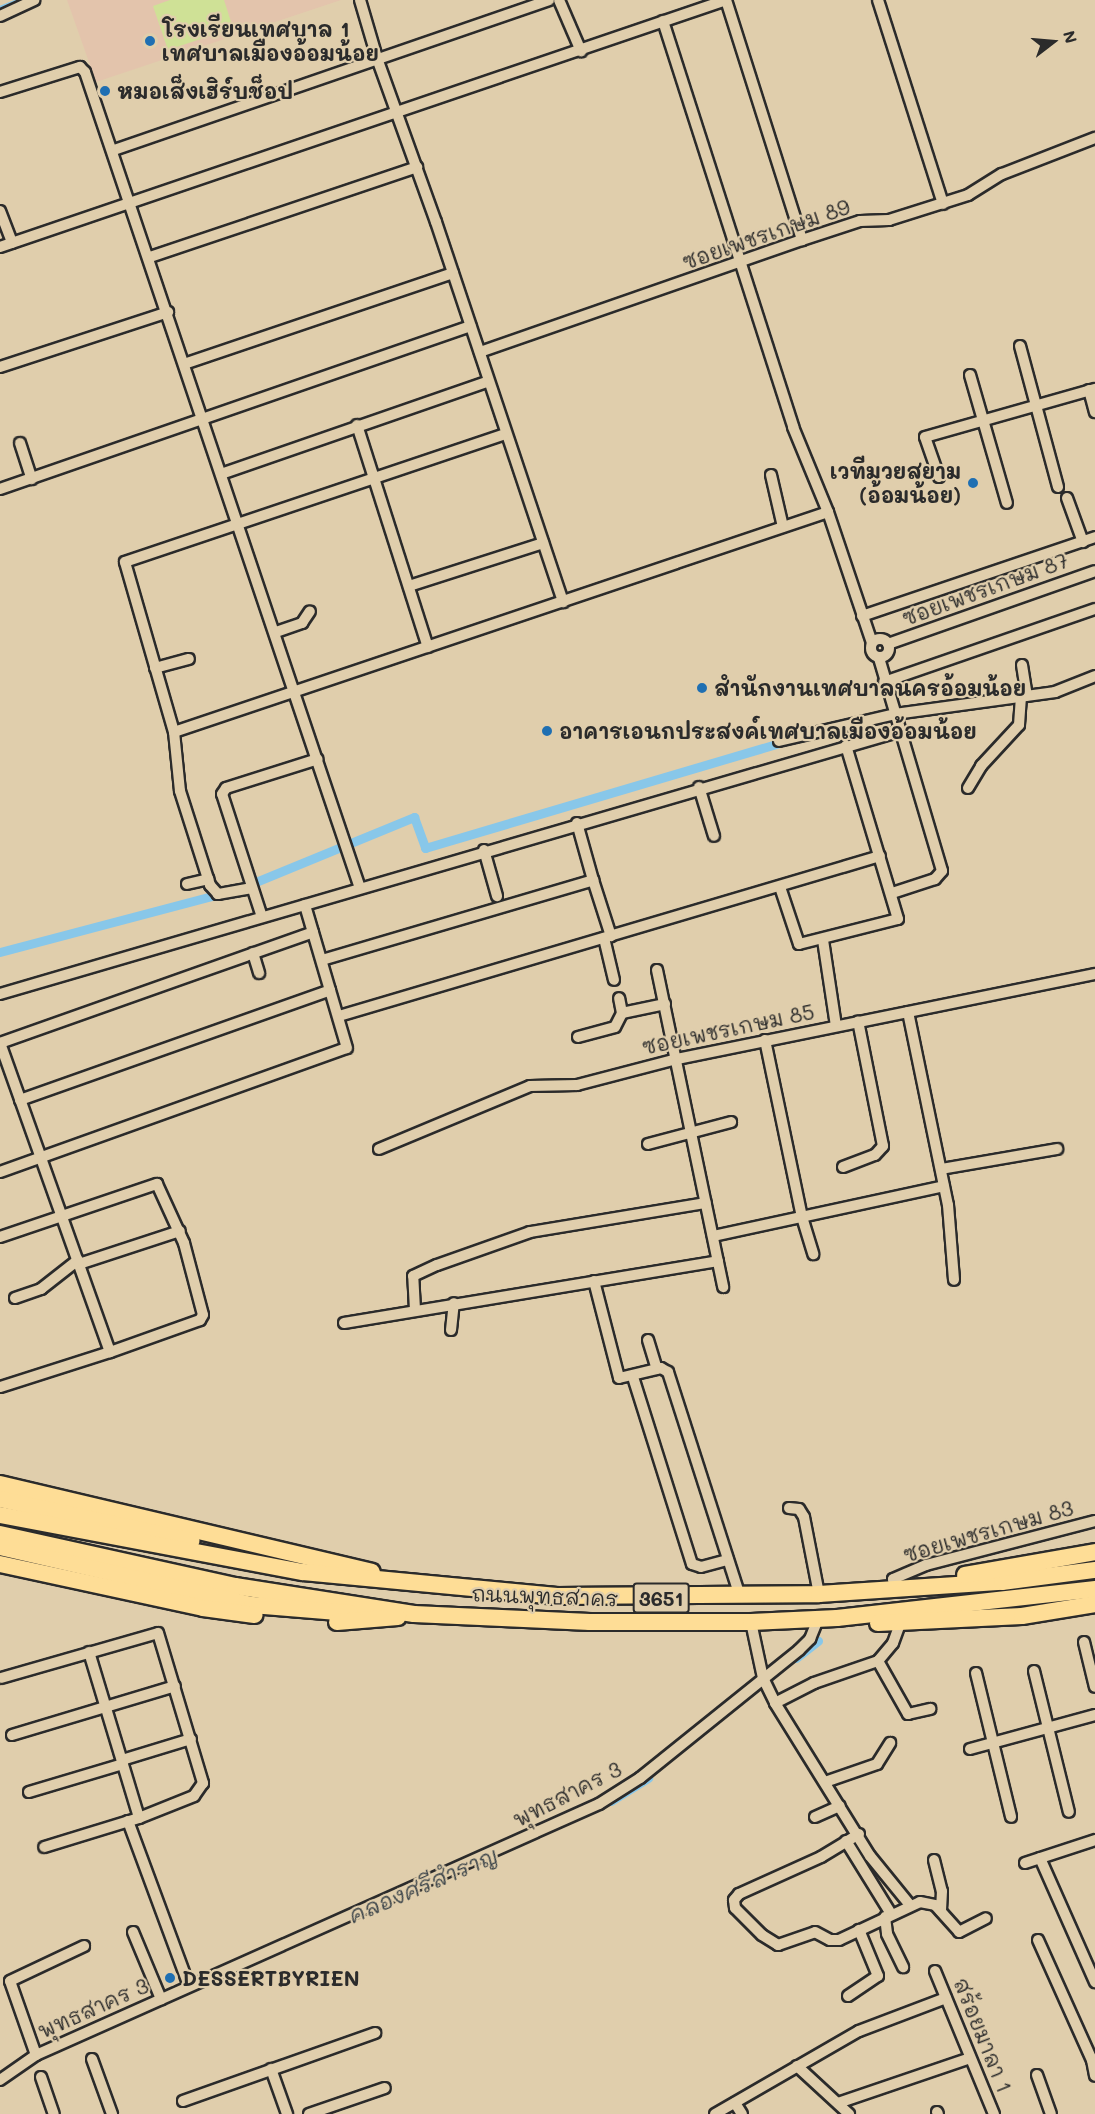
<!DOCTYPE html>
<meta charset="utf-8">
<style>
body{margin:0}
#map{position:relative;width:1095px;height:2114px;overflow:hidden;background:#e0ceac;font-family:Mali,"Playpen Sans Thai",sans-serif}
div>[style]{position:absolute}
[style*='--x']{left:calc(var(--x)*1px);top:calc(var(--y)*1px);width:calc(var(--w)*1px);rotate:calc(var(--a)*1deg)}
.built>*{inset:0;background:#e3c4ac}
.green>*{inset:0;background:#cfe196}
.canal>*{height:9px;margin:-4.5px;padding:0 4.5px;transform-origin:4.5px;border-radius:4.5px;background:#88c7e9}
.roads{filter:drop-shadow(2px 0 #2b2b2b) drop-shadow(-2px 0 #2b2b2b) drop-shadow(0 2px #2b2b2b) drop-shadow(0 -2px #2b2b2b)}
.minor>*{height:10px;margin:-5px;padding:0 5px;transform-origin:5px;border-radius:5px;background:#e0ceac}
.minor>.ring{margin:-5px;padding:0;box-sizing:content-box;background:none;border:10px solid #e0ceac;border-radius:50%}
.primary>*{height:16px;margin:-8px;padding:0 8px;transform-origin:8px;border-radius:8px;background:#fedd96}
.dots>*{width:16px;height:16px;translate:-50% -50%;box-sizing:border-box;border:3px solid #e0ceac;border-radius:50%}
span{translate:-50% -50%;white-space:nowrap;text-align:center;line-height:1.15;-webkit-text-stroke:4.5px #e0ceac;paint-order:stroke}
.shield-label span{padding:2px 4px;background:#e0ceac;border:2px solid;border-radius:4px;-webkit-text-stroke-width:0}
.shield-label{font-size:20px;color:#2b2b2b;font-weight:700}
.poi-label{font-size:21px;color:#2b2b2b;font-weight:700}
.left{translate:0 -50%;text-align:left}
.right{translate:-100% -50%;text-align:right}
.street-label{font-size:21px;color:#2b2b2b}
.water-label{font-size:22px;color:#394248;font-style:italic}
.north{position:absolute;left:1023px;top:12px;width:60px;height:60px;-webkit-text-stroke:4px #e0ceac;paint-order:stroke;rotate:74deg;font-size:16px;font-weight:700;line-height:24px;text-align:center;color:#2b2b2b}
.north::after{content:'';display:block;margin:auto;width:21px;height:27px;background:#2b2b2b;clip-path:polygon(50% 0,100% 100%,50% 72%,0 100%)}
</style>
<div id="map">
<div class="built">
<i style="clip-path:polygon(67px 0,341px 0,96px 82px)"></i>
</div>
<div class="green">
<i style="clip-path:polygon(170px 0,224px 0,233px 28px,168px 50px,153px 6px)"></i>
</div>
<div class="canal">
<i style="--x:0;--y:10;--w:18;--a:-22"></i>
<i style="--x:246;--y:886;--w:182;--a:-22.3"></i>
<i style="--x:414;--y:817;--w:33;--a:70"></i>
<i style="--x:425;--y:848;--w:369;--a:-16.5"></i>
<i style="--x:779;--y:743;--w:12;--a:-70"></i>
<i style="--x:0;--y:952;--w:232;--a:-14.8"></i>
<i style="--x:796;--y:1658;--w:28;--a:-38"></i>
<i style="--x:611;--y:1801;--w:44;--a:-31.9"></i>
</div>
<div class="roads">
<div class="minor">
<i style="--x:360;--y:0;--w:64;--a:73.6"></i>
<i style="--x:378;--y:61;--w:171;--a:70.2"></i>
<i style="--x:436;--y:222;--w:401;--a:71.5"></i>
<i style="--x:559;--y:0;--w:56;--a:66.7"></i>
<i style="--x:878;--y:0;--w:214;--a:72.3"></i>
<i style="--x:0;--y:16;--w:38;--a:-25"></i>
<i style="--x:663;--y:21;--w:426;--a:72.2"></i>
<i style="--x:793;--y:427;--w:92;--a:67.6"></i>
<i style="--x:828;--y:512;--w:138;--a:71.4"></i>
<i style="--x:0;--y:92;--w:84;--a:-17.4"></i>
<i style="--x:80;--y:67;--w:7;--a:45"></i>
<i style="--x:85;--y:72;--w:861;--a:71.38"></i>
<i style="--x:114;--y:150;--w:460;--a:-19"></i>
<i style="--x:0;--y:211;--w:34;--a:69"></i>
<i style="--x:0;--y:247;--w:767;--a:-18.79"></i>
<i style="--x:726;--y:0;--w:252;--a:72.4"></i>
<i style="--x:150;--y:257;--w:282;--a:-18.6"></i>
<i style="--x:1020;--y:346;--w:146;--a:74.9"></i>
<i style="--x:480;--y:352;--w:341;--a:-19.2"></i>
<i style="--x:802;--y:240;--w:61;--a:-18.1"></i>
<i style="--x:860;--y:221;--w:29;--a:-2"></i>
<i style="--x:889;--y:220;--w:83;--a:-17.6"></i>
<i style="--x:968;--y:195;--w:40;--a:-32"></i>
<i style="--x:1002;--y:174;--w:100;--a:-21.2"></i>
<i style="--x:184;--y:364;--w:284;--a:-18.7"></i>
<i style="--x:0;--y:367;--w:177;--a:-18.1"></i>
<i style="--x:970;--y:375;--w:133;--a:73.9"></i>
<i style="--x:1089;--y:390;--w:23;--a:75"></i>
<i style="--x:357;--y:425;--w:233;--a:72.3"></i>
<i style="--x:20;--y:443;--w:38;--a:72"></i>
<i style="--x:221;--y:474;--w:281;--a:-19.1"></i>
<i style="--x:771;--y:475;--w:53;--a:77"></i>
<i style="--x:939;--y:477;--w:42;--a:-109.3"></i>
<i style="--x:925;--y:437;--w:177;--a:-15.8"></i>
<i style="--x:0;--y:489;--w:498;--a:-19.1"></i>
<i style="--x:1067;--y:498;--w:47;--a:70"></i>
<i style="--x:409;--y:586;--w:141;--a:-17.8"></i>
<i style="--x:862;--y:616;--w:246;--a:-18.7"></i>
<i style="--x:276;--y:632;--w:28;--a:-19"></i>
<i style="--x:302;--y:623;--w:14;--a:-56"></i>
<i class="ring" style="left:871px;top:639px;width:8px;height:8px"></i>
<i style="--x:888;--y:644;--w:219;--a:-19.4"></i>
<i style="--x:879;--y:658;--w:222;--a:73.5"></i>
<i style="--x:942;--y:871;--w:11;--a:131"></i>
<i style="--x:935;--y:879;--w:45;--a:162"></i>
<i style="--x:1022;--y:665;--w:31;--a:81"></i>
<i style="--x:155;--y:668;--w:35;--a:-15"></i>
<i style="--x:884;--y:682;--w:223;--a:-19.1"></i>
<i style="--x:174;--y:732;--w:690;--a:-18.59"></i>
<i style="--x:779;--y:741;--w:119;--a:-13.1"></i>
<i style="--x:895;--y:714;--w:162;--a:-7.8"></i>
<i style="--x:1055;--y:692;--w:43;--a:-21.8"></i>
<i style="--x:699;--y:787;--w:51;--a:73"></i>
<i style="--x:968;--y:788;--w:26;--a:-59"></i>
<i style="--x:981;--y:766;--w:56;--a:-47.2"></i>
<i style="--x:1019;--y:725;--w:28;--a:-86"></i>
<i style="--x:577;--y:823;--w:59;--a:74.3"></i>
<i style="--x:484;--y:850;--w:48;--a:74.2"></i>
<i style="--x:187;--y:884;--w:22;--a:-13"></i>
<i style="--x:780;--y:887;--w:60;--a:71.6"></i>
<i style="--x:799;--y:944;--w:102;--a:-14.2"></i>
<i style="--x:898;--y:919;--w:181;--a:-106.7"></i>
<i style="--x:252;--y:888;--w:35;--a:170"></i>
<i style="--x:218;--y:894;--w:12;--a:-132"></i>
<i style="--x:210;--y:885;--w:99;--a:-107.7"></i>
<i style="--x:180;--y:791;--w:59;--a:-95.8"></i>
<i style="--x:174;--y:732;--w:177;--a:-106.1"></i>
<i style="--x:125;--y:562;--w:401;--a:-18.6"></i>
<i style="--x:262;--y:917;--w:129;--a:-108"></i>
<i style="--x:222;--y:794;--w:7;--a:-56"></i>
<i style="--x:226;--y:788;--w:96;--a:-17.5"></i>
<i style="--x:604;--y:938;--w:43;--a:76.6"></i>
<i style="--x:823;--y:940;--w:87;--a:81.4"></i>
<i style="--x:253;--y:953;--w:21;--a:73"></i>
<i style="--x:322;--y:960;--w:283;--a:-16.4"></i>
<i style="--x:593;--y:880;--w:59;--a:72.2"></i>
<i style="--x:657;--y:970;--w:324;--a:78.2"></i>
<i style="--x:0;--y:994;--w:939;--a:-16.27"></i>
<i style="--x:908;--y:1012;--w:197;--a:78.3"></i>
<i style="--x:948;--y:1205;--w:75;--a:85.4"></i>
<i style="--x:622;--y:1013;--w:44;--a:-11.8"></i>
<i style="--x:339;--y:1016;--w:564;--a:-16.48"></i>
<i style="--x:578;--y:1037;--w:38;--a:-15"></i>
<i style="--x:615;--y:1027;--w:16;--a:-63"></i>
<i style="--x:622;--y:1013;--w:15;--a:-101"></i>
<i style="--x:765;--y:1040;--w:181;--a:78.2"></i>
<i style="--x:802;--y:1217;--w:39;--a:73"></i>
<i style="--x:0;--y:1043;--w:332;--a:-19.5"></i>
<i style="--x:0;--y:1043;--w:328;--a:70.4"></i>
<i style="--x:20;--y:1100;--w:329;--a:-19.5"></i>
<i style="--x:648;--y:1144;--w:86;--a:-14.8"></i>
<i style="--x:379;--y:1149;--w:164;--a:-22.6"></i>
<i style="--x:530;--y:1086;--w:47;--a:-1.2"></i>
<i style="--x:577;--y:1085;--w:103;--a:-14.6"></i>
<i style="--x:677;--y:1059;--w:427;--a:-11.5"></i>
<i style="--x:843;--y:1167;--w:34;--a:-21"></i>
<i style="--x:875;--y:1155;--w:12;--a:-48"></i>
<i style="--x:883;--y:1146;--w:127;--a:-101.3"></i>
<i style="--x:941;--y:1169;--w:118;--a:-9.8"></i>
<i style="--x:0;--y:1172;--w:368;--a:-19.7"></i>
<i style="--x:347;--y:1048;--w:149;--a:-106.4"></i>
<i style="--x:713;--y:1236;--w:236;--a:-12.2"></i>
<i style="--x:0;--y:1237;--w:166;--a:-18.7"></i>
<i style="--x:157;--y:1184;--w:65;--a:65.4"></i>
<i style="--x:184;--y:1243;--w:74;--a:75.2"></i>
<i style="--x:203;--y:1315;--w:6;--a:121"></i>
<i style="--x:200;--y:1320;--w:96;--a:160.4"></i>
<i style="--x:110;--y:1352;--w:115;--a:162.3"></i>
<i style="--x:79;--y:1264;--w:106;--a:-18.1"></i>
<i style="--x:594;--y:1281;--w:100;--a:75.5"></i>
<i style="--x:619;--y:1378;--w:43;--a:-13.4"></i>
<i style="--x:661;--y:1368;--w:8;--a:30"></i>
<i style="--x:668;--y:1372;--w:235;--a:72.2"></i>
<i style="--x:15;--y:1298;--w:28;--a:-19"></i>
<i style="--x:41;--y:1289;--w:47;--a:-38.1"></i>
<i style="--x:415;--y:1310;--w:34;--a:-93"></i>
<i style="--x:413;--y:1276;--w:26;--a:-25"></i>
<i style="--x:437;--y:1265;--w:99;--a:-19.5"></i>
<i style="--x:530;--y:1232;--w:178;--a:-9.4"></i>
<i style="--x:344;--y:1323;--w:379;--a:-9.4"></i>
<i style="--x:451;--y:1330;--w:27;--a:-84"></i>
<i style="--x:648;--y:1340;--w:30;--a:73"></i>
<i style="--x:633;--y:1377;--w:196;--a:72.5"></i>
<i style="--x:692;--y:1564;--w:9;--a:18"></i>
<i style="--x:701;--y:1567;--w:28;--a:-15"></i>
<i style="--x:789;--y:1508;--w:10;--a:6"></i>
<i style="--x:799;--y:1509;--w:9;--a:58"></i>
<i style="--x:804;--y:1517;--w:78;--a:79"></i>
<i style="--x:895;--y:1589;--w:10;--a:-101"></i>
<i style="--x:893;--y:1579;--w:36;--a:-23"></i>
<i style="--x:926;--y:1565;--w:175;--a:-14.6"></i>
<i style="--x:751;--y:1622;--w:57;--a:77.9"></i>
<i style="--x:763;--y:1678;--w:28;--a:64"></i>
<i style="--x:775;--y:1703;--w:180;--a:58.2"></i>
<i style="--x:870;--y:1856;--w:63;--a:50.8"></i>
<i style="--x:1084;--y:1642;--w:46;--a:76.3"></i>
<i style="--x:89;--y:1652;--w:173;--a:73.2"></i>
<i style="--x:878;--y:1661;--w:61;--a:60.5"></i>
<i style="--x:908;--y:1714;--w:23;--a:-13"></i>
<i style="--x:1034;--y:1671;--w:145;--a:76.1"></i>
<i style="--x:976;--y:1673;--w:148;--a:76.3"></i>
<i style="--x:1;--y:1678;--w:163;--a:-16"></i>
<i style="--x:158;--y:1633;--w:157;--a:73.3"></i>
<i style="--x:203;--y:1783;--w:16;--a:125"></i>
<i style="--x:194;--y:1796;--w:59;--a:158.2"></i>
<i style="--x:139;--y:1818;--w:99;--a:163"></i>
<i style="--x:775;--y:1703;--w:44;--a:-27.1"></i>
<i style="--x:814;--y:1683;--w:68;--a:-19"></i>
<i style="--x:878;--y:1661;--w:23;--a:-50"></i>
<i style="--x:893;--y:1643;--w:20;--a:-70"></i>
<i style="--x:12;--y:1735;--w:170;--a:-16.7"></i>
<i style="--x:970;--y:1749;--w:130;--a:-15.2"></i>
<i style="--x:122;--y:1760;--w:72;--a:-16.9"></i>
<i style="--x:825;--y:1782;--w:55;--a:-19.1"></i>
<i style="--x:877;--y:1764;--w:25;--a:-58"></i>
<i style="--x:29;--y:1792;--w:98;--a:-16.6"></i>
<i style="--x:815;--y:1817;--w:27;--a:-24"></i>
<i style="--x:128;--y:1821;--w:176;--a:69.7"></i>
<i style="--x:859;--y:1834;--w:44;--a:148.8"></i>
<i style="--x:821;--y:1857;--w:90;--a:155.7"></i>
<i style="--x:739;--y:1894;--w:8;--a:130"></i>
<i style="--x:734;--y:1900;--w:8;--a:83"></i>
<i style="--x:735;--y:1908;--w:38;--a:45"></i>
<i style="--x:762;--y:1935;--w:19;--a:32"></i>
<i style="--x:778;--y:1945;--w:39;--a:-19"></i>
<i style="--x:815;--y:1932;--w:17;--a:28"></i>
<i style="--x:830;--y:1940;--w:9;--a:0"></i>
<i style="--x:839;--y:1940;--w:89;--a:-25.1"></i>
<i style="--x:920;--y:1902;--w:15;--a:11"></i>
<i style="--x:935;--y:1905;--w:36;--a:48"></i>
<i style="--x:959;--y:1932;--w:30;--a:-27"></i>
<i style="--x:846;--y:1841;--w:86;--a:58.3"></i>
<i style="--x:1040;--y:1858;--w:136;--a:66.1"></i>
<i style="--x:934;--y:1860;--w:32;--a:76"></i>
<i style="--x:942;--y:1891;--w:20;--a:93"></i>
<i style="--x:1025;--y:1863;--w:74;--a:-18.2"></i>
<i style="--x:885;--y:1917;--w:17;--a:83"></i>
<i style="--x:887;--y:1934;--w:37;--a:64"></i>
<i style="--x:133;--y:1932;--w:73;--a:67.3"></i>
<i style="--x:1038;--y:1940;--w:132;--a:65.8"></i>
<i style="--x:1092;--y:2060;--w:16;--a:79"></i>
<i style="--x:935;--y:1971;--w:155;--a:67.6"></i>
<i style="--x:848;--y:1996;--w:36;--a:-34"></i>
<i style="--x:878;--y:1976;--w:50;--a:-112.4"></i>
<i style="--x:36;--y:2055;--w:78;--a:-109.4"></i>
<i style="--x:10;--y:1981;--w:82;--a:-25.3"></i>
<i style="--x:92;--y:2059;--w:59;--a:70"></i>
<i style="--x:797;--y:2066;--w:71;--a:42.7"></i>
<i style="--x:271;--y:2069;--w:48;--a:70.4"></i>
<i style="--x:1037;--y:2075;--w:41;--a:70.3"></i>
<i style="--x:41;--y:2077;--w:39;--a:71"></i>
<i style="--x:0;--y:2080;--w:44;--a:-34.8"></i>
<i style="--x:36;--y:2055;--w:616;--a:-24.03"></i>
<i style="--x:599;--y:1804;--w:49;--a:-32.4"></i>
<i style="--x:640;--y:1778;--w:204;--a:-38.8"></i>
<i style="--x:799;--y:1650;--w:16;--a:-45"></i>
<i style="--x:810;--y:1639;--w:22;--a:-68"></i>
<i style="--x:183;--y:2101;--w:204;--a:-19.5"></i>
<i style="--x:735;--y:2103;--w:13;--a:58"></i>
<i style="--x:838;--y:2103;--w:139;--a:-18.8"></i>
<i style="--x:937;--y:2112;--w:2;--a:63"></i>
<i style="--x:309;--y:2114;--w:80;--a:-18.9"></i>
<i style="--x:715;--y:2114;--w:166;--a:-30"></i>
<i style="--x:859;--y:2031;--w:93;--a:-20.8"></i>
</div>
<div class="primary">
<i style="--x:0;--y:1484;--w:382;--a:13.3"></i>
<i style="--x:0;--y:1499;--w:196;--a:12.4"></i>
<i style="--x:0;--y:1515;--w:308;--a:10.7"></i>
<i style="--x:303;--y:1572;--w:255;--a:5.4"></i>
<i style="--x:557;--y:1596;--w:262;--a:-0.4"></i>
<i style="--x:819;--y:1594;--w:183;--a:-3.8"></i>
<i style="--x:1002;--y:1582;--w:94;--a:-7.4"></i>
<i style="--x:0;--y:1534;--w:241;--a:12.5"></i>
<i style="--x:235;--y:1586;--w:181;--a:8.9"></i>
<i style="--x:414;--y:1614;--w:176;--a:2.6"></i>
<i style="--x:590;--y:1622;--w:161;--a:0"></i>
<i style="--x:751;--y:1622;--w:86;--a:-2.7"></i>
<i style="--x:837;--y:1618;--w:260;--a:-6.4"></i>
<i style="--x:0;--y:1547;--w:259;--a:13"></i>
<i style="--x:252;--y:1605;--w:98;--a:4.7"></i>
<i style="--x:0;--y:1564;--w:208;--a:12.2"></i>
<i style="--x:203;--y:1608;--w:52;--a:7.7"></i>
<i style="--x:965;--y:1575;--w:132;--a:-10"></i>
<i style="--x:337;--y:1622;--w:61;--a:-4.7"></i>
<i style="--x:878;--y:1623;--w:144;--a:-2.8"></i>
<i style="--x:1022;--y:1616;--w:74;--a:-9.3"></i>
</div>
</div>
<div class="dots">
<i style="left:150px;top:41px;background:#1f6fb2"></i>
<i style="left:105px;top:91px;background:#1f6fb2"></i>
<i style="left:973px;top:483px;background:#1f6fb2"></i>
<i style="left:702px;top:688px;background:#1f6fb2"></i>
<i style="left:547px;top:731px;background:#1f6fb2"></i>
<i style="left:170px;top:1978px;background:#1f6fb2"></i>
</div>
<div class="shield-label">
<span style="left:661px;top:1598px">3651</span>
</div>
<div class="poi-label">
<span class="left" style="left:162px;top:41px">โรงเรียนเทศบาล 1<br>เทศบาลเมืองอ้อมน้อย</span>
<span class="left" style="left:117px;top:91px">หมอเส็งเฮิร์บช็อป</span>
<span class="right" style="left:961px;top:483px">เวทีมวยสยาม<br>(อ้อมน้อย)</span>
<span class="left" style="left:714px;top:688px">สำนักงานเทศบาลนครอ้อมน้อย</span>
<span class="left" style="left:559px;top:731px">อาคารเอนกประสงค์เทศบาลเมืองอ้อมน้อย</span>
<span class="left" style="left:182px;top:1978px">DESSERTBYRIEN</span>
</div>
<div class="street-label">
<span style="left:766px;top:234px;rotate:-19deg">ซอยเพชรเกษม 89</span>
<span style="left:985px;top:589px;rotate:-20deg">ซอยเพชรเกษม 87</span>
<span style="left:728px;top:1029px;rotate:-12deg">ซอยเพชรเกษม 85</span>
<span style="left:988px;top:1531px;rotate:-16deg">ซอยเพชรเกษม 83</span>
<span style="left:545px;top:1596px;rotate:2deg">ถนนพุทธสาคร</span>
<span style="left:567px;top:1794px;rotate:-27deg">พุทธสาคร 3</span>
<span style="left:93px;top:2008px;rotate:-24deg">พุทธสาคร 3</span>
<span style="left:983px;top:2035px;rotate:68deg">สร้อยมาลา 1</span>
</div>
<div class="water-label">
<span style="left:423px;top:1885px;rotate:-23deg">คลองศรีสำราญ</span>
</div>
<div class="north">N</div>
</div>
